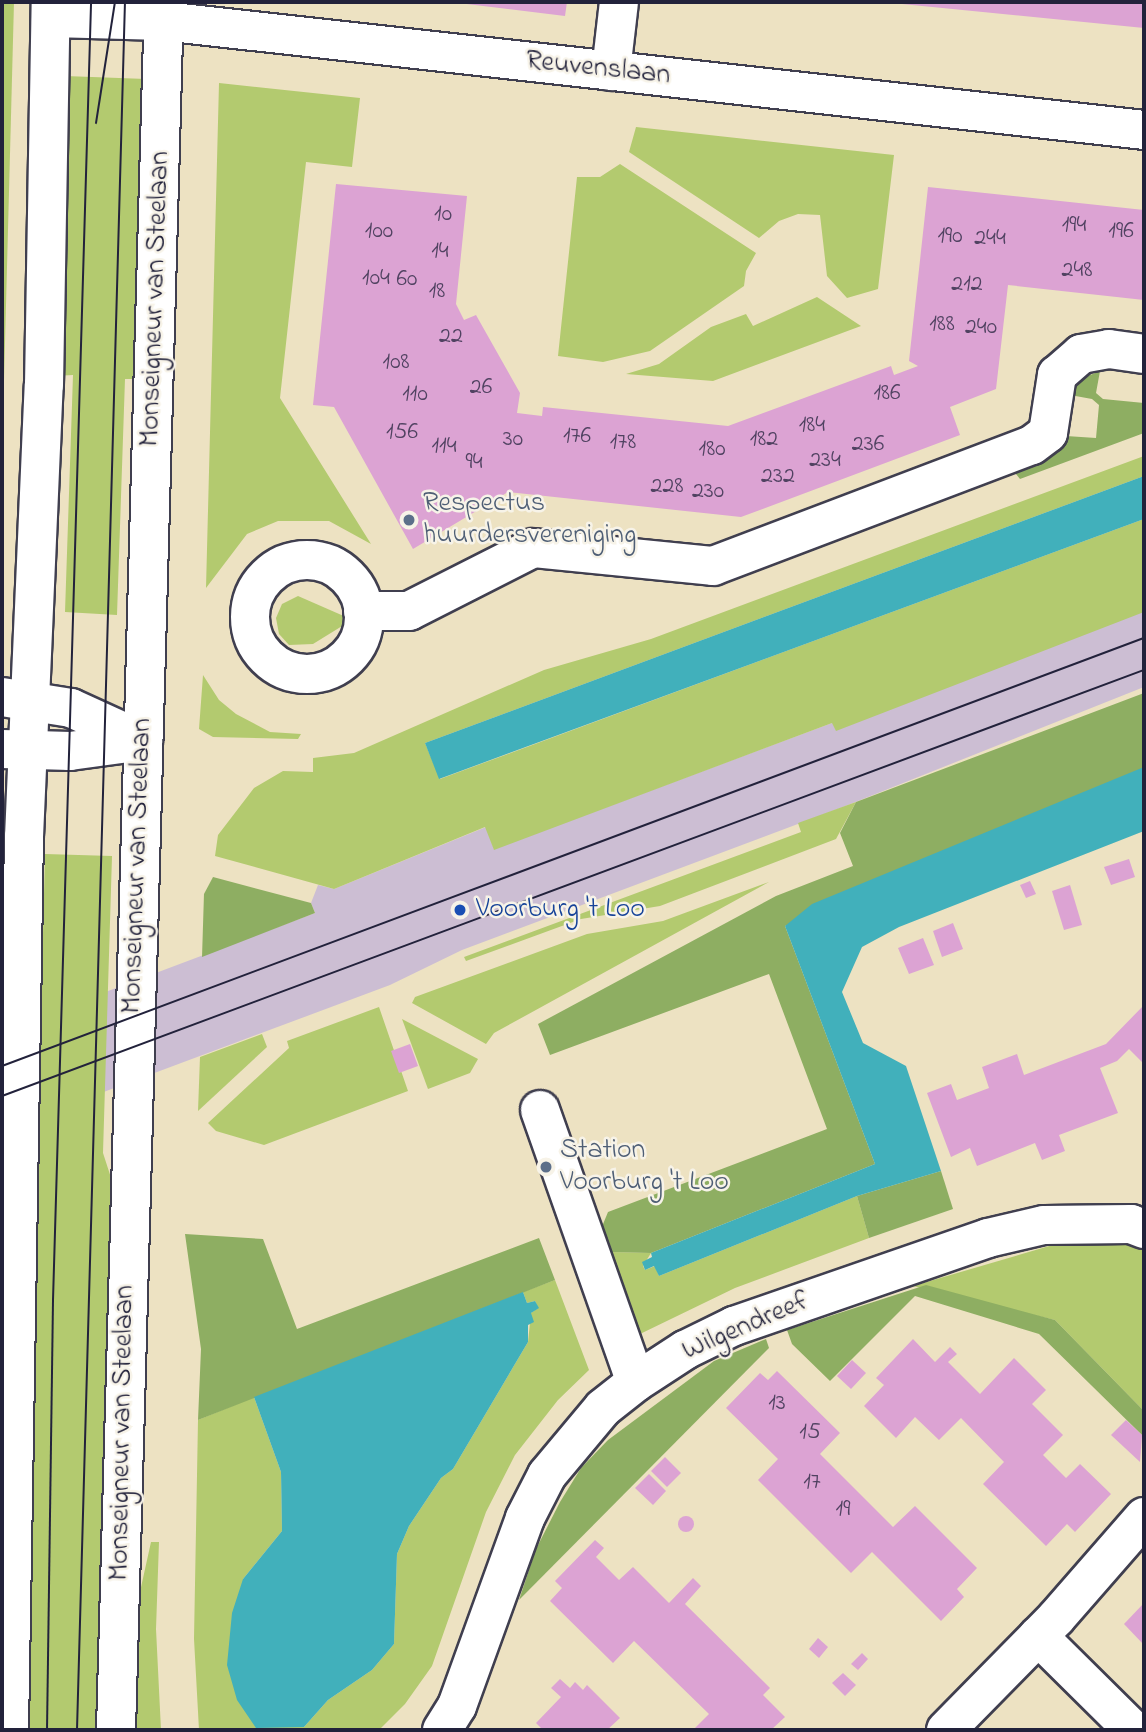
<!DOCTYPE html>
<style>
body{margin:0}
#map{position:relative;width:1146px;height:1732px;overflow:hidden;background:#ede2c2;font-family:"Indie Flower",sans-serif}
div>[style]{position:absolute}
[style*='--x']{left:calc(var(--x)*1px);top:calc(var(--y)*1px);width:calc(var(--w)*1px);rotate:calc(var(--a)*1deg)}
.industrial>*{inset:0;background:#ccbed3}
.green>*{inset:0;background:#b3ca6f}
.forest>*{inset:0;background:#8eae62}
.water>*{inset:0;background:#41b0bb}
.building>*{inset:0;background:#dca3d3}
.round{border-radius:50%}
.roads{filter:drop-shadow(2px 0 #403f4f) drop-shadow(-2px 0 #403f4f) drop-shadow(0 2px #403f4f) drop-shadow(0 -2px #403f4f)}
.minor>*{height:38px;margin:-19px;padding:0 19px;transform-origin:19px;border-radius:19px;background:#fff}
.minor>.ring{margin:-19px;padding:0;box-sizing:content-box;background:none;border:38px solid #fff;border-radius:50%}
.major>*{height:38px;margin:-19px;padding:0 19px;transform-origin:19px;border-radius:19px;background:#fff}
.tram>*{height:2px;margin:-1px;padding:0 1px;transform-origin:1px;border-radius:1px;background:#22223b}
.dots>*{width:19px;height:19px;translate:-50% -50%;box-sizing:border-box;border:4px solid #f7f3e8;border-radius:50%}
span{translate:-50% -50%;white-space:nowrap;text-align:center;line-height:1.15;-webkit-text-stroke:5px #f7f3e8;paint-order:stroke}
.number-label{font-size:24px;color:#504261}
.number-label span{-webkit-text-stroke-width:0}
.street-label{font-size:28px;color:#22223b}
.service-label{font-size:28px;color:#4e5e75}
.left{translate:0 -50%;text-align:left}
.transit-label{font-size:28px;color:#164399}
.frame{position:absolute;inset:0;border:4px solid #22223b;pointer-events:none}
</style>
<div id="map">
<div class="industrial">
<i style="clip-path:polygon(1144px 596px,1144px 687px,843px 807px,462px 950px,390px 985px,2px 1130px,2px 1031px,315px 913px,311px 903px,318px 885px,334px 889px,486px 827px,494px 849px,832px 723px)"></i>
</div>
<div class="green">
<i style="clip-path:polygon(2px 2px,14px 2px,4px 381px,2px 381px)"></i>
<i style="clip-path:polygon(65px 76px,146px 79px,141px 379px,125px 379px,117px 615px,65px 612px,73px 375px,55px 376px)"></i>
<i style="clip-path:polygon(219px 83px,360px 98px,352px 167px,306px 162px,280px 398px,371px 544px,329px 521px,278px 521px,247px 534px,206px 588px)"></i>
<i style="clip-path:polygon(636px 127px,894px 155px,878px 289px,847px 298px,827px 276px,820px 215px,798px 214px,779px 221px,759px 238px,629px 152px)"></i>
<i style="clip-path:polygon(620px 164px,756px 253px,746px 271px,744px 286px,650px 351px,603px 362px,558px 356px,577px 177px,600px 177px)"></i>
<i style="clip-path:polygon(817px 297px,861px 326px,713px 381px,626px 374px,659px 364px,711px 327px,746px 314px,753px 326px)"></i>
<i style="clip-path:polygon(1144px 456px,1144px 476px,425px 743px,440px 779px,1144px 519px,1144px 612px,836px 731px,832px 723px,494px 850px,485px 827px,334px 889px,215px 856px,218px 835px,254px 788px,283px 771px,313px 772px,313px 758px,354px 753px,544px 670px,651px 639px)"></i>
<i style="clip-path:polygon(298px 596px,346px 617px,347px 623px,313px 644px,289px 645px,279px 634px,276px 618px,282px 604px)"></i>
<i style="clip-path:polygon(203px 675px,219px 700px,236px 714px,270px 732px,301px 734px,298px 739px,213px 737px,199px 729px)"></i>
<i style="clip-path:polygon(856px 802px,836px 839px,660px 906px,581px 919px,466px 961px,464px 957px,801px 832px,798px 823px)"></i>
<i style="clip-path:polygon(45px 854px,112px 856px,103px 1153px,115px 1190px,101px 1730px,23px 1730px)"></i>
<i style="clip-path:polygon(769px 882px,494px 1033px,486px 1044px,412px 1003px,415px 997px,587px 934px,663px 921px)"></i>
<i style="clip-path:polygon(379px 1007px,408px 1091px,264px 1145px,216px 1131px,208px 1123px,289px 1048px,287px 1041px)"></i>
<i style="clip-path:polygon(402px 1019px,478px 1059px,470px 1073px,428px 1089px)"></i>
<i style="clip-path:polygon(262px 1034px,267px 1047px,198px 1111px,200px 1057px)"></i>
<i style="clip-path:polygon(857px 1196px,869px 1238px,735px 1288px,640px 1334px,610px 1252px,651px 1253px,643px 1266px,645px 1270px,655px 1266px,659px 1276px)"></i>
<i style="clip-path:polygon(1080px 1237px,1135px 1242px,1144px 1251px,1144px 1411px,1055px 1320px,913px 1286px)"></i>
<i style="clip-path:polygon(555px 1280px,589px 1370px,558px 1400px,515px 1455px,486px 1512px,432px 1666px,405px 1704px,379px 1730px,199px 1730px,194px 1639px,198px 1420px,254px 1397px,281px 1472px,282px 1531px,243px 1579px,304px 1727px,328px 1700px,372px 1670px,394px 1644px,397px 1554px,409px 1526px,441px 1478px,453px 1469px,528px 1342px,531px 1313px,538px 1308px,535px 1301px,527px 1303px,523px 1292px)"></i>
<i style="clip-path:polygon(151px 1542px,159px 1542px,156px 1629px,161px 1730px,129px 1730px,130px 1637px)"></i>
</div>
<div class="forest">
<i style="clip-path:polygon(1100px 371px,1096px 393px,1103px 399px,1144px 403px,1144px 433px,1020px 479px,1011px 468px,1053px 454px,1066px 436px,1096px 438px,1099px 405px,1092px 399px,1070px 395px,1078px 380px)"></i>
<i style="clip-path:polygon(1144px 693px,1144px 768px,785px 926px,875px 1164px,651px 1253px,610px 1252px,601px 1229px,608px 1212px,827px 1129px,769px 974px,550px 1055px,538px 1024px,776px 896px,853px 866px,840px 833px,856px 802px)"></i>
<i style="clip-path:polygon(213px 877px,311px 903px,315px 913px,202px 957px,204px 894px)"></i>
<i style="clip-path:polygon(941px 1171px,953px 1209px,869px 1238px,857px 1196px)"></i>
<i style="clip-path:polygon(185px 1234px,263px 1239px,297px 1329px,539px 1238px,555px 1280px,198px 1420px,201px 1349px)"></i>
<i style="clip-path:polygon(926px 1285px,1055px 1320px,1144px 1411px,1144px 1437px,1039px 1334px,915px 1296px,830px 1381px,792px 1344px,787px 1330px)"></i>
<i style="clip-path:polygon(766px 1339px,769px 1348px,519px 1600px,536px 1549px,560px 1502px,581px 1468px,608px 1440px,714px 1361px)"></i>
</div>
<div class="water">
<i style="clip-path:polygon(1144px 476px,1144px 519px,439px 779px,425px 743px)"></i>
<i style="clip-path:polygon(1144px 767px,1144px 831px,899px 927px,862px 947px,842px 992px,863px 1043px,906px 1066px,941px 1171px,857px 1196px,659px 1276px,654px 1266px,645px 1270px,642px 1262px,652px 1257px,651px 1253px,875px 1164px,785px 926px,812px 904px)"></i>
<i style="clip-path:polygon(523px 1292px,527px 1303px,535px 1301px,539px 1308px,531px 1313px,534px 1322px,528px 1325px,528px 1342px,453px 1469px,441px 1478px,409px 1526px,397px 1554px,394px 1644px,372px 1670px,328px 1700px,304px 1727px,256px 1728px,237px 1700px,227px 1665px,232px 1613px,243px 1579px,282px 1531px,281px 1472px,254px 1397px)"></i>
</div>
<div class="building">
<i style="clip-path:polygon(450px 2px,567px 2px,565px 16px)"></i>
<i style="clip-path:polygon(902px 2px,1144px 2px,1144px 28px,902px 4px)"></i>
<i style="clip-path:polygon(336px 184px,467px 196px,456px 304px,464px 320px,476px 315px,520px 393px,517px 413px,542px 416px,543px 407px,728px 426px,891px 366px,894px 375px,918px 366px,909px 361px,928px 187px,1144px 210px,1144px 300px,1008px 285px,996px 389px,950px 407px,960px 435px,741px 517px,508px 492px,413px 549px,334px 407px,313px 405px)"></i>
<i style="clip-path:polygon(1129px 859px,1135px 877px,1111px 885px,1104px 867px)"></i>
<i style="clip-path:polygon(1030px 881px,1036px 894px,1026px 898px,1020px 885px)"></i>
<i style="clip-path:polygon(1070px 885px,1082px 925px,1064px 930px,1052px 891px)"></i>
<i style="clip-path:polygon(953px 923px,963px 949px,942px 957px,933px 931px)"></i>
<i style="clip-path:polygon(923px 938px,934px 965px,909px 974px,898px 948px)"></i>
<i style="clip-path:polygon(1144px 1005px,1144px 1064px,1129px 1049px,1117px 1061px,1100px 1068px,1118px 1113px,1059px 1135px,1065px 1151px,1042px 1160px,1035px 1143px,977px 1166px,970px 1148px,951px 1157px,927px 1093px,951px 1084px,957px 1100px,989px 1088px,982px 1067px,1017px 1054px,1024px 1075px,1106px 1044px)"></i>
<i style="clip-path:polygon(410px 1044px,418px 1066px,399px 1073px,391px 1051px)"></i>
<i style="clip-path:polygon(913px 1339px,935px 1362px,950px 1347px,957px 1354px,948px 1362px,980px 1394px,1014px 1358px,1046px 1390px,1032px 1404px,1063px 1435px,1043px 1455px,1066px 1478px,1080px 1464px,1111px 1494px,1075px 1532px,1067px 1524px,1046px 1546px,983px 1484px,1004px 1462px,961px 1418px,939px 1440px,915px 1417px,896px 1438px,864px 1406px,884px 1385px,876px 1378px)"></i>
<i style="clip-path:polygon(852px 1360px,866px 1373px,851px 1389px,837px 1376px)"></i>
<i style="clip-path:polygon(777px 1371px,840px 1433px,820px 1454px,893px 1527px,915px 1506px,977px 1568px,957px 1589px,964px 1597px,941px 1621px,872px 1552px,851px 1573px,758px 1480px,778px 1459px,726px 1408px,760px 1373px,768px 1380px)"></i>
<i style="clip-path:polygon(1126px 1420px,1142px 1435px,1140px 1462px,1111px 1435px)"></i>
<i style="clip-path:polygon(665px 1457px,681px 1473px,667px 1487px,651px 1471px)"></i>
<i style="clip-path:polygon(649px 1474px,666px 1491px,653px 1505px,635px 1488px)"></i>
<i class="round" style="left:678px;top:1516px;width:16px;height:16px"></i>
<i style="clip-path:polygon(595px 1540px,604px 1548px,596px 1557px,619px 1580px,633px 1567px,669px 1603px,693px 1578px,701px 1586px,685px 1604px,770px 1688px,763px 1695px,785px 1717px,771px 1730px,693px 1730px,709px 1714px,634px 1641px,613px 1663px,550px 1601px,562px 1588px,555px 1581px)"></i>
<i style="clip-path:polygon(1144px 1603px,1144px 1645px,1124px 1624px)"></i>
<i style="clip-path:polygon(818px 1638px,828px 1647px,819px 1658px,809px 1649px)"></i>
<i style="clip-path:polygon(862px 1653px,868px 1659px,858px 1670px,851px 1664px)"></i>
<i style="clip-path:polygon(843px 1673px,856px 1685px,845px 1696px,832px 1683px)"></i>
<i style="clip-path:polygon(560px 1679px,570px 1688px,575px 1682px,583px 1690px,587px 1685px,620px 1718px,607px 1730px,543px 1730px,536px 1723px,561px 1697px,551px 1688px)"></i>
</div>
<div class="roads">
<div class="minor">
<i style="--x:51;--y:18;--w:112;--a:1.5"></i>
<i style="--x:163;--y:21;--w:987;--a:6.34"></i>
<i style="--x:611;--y:71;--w:69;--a:-83.4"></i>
<i class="ring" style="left:250px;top:560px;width:76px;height:76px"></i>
<i style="--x:363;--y:611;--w:46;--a:0"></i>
<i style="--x:409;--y:611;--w:139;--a:-26.9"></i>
<i style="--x:533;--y:548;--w:181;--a:5.7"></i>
<i style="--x:713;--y:566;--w:341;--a:-20.8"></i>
<i style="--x:1032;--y:445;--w:20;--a:-37"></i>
<i style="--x:1048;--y:433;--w:59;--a:-81.2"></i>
<i style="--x:1057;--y:375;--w:32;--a:-41"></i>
<i style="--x:1081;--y:354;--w:28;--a:-10"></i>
<i style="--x:1109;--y:349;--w:35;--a:8"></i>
<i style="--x:2;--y:697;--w:70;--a:9.1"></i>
<i style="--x:71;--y:708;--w:79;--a:24.6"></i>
<i style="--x:2;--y:749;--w:68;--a:1.7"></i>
<i style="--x:70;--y:751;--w:74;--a:-7.8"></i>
<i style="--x:540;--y:1110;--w:288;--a:70.6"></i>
<i style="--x:1038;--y:1636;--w:134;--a:44.7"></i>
<i style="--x:442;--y:1730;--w:28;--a:-58"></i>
<i style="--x:457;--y:1706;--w:200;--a:-70.1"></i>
<i style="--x:525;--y:1518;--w:48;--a:-62.9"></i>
<i style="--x:547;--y:1475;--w:87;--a:-50.1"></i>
<i style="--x:603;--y:1408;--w:42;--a:-38.2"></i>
<i style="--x:636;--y:1382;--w:59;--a:-33.1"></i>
<i style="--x:685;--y:1350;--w:55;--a:-26.1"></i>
<i style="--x:734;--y:1326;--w:269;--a:-19.1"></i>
<i style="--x:988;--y:1238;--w:57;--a:-13.1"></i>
<i style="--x:1044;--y:1225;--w:87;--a:-0.7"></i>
<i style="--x:1131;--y:1224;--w:14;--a:21"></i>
<i style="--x:946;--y:1730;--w:157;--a:-45.5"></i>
<i style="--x:1056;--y:1618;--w:134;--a:-48.9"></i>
</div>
<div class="major">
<i style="--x:9;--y:1730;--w:893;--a:-89.04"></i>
<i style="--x:24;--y:837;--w:452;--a:-87.5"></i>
<i style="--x:44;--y:385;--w:383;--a:-89"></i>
<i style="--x:116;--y:1730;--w:1729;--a:-88.41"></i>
</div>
</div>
<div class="tram">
<i style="--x:96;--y:123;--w:122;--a:-81.1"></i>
<i style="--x:2;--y:1066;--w:1220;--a:-20.55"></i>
<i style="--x:2;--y:1096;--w:1219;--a:-20.46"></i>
<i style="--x:47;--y:1730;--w:430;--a:-89.2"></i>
<i style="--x:53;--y:1300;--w:1299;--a:-88.32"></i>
<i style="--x:77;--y:1730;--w:1729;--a:-88.41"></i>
</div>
<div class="dots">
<i style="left:409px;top:520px;background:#5c6f8a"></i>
<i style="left:460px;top:910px;background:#1a4fb4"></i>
<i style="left:546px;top:1167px;background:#5c6f8a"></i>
</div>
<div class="number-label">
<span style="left:443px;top:215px">10</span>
<span style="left:1074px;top:226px">194</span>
<span style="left:379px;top:232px">100</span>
<span style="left:1121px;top:232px">196</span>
<span style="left:950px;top:237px">190</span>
<span style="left:990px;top:239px">244</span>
<span style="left:440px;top:252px">14</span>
<span style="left:1077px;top:271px">248</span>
<span style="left:376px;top:279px">104</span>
<span style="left:407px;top:280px">60</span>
<span style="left:967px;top:285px">212</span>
<span style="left:437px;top:292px">18</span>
<span style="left:942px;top:325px">188</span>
<span style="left:981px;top:328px">240</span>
<span style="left:451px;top:337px">22</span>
<span style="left:396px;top:363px">108</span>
<span style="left:481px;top:388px">26</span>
<span style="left:887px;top:394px">186</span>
<span style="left:415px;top:395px">110</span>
<span style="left:812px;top:426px">184</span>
<span style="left:402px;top:433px">156</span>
<span style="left:577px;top:437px">176</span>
<span style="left:513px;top:440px">30</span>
<span style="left:764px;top:440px">182</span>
<span style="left:623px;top:443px">178</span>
<span style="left:868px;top:445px">236</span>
<span style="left:444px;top:447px">114</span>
<span style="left:712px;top:450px">180</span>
<span style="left:825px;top:461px">234</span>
<span style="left:474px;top:463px">94</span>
<span style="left:778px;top:477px">232</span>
<span style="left:667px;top:487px">228</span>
<span style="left:708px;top:492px">230</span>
<span style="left:777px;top:1404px">13</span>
<span style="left:810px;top:1433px">15</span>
<span style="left:812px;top:1483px">17</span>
<span style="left:843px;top:1510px">19</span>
</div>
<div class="street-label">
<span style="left:598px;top:69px;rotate:6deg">Reuvenslaan</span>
<span style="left:156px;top:299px;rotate:-88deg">Monseigneur van Steelaan</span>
<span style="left:138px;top:866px;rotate:-88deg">Monseigneur van Steelaan</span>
<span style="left:746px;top:1327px;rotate:-23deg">Wilgendreef</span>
<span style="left:123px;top:1433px;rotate:-89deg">Monseigneur van Steelaan</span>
</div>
<div class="service-label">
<span class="left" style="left:423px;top:520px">Respectus<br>huurdersvereniging</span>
<span class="left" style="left:560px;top:1167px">Station<br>Voorburg 't Loo</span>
</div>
<div class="transit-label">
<span class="left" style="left:476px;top:910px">Voorburg 't Loo</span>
</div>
<div class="frame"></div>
</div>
